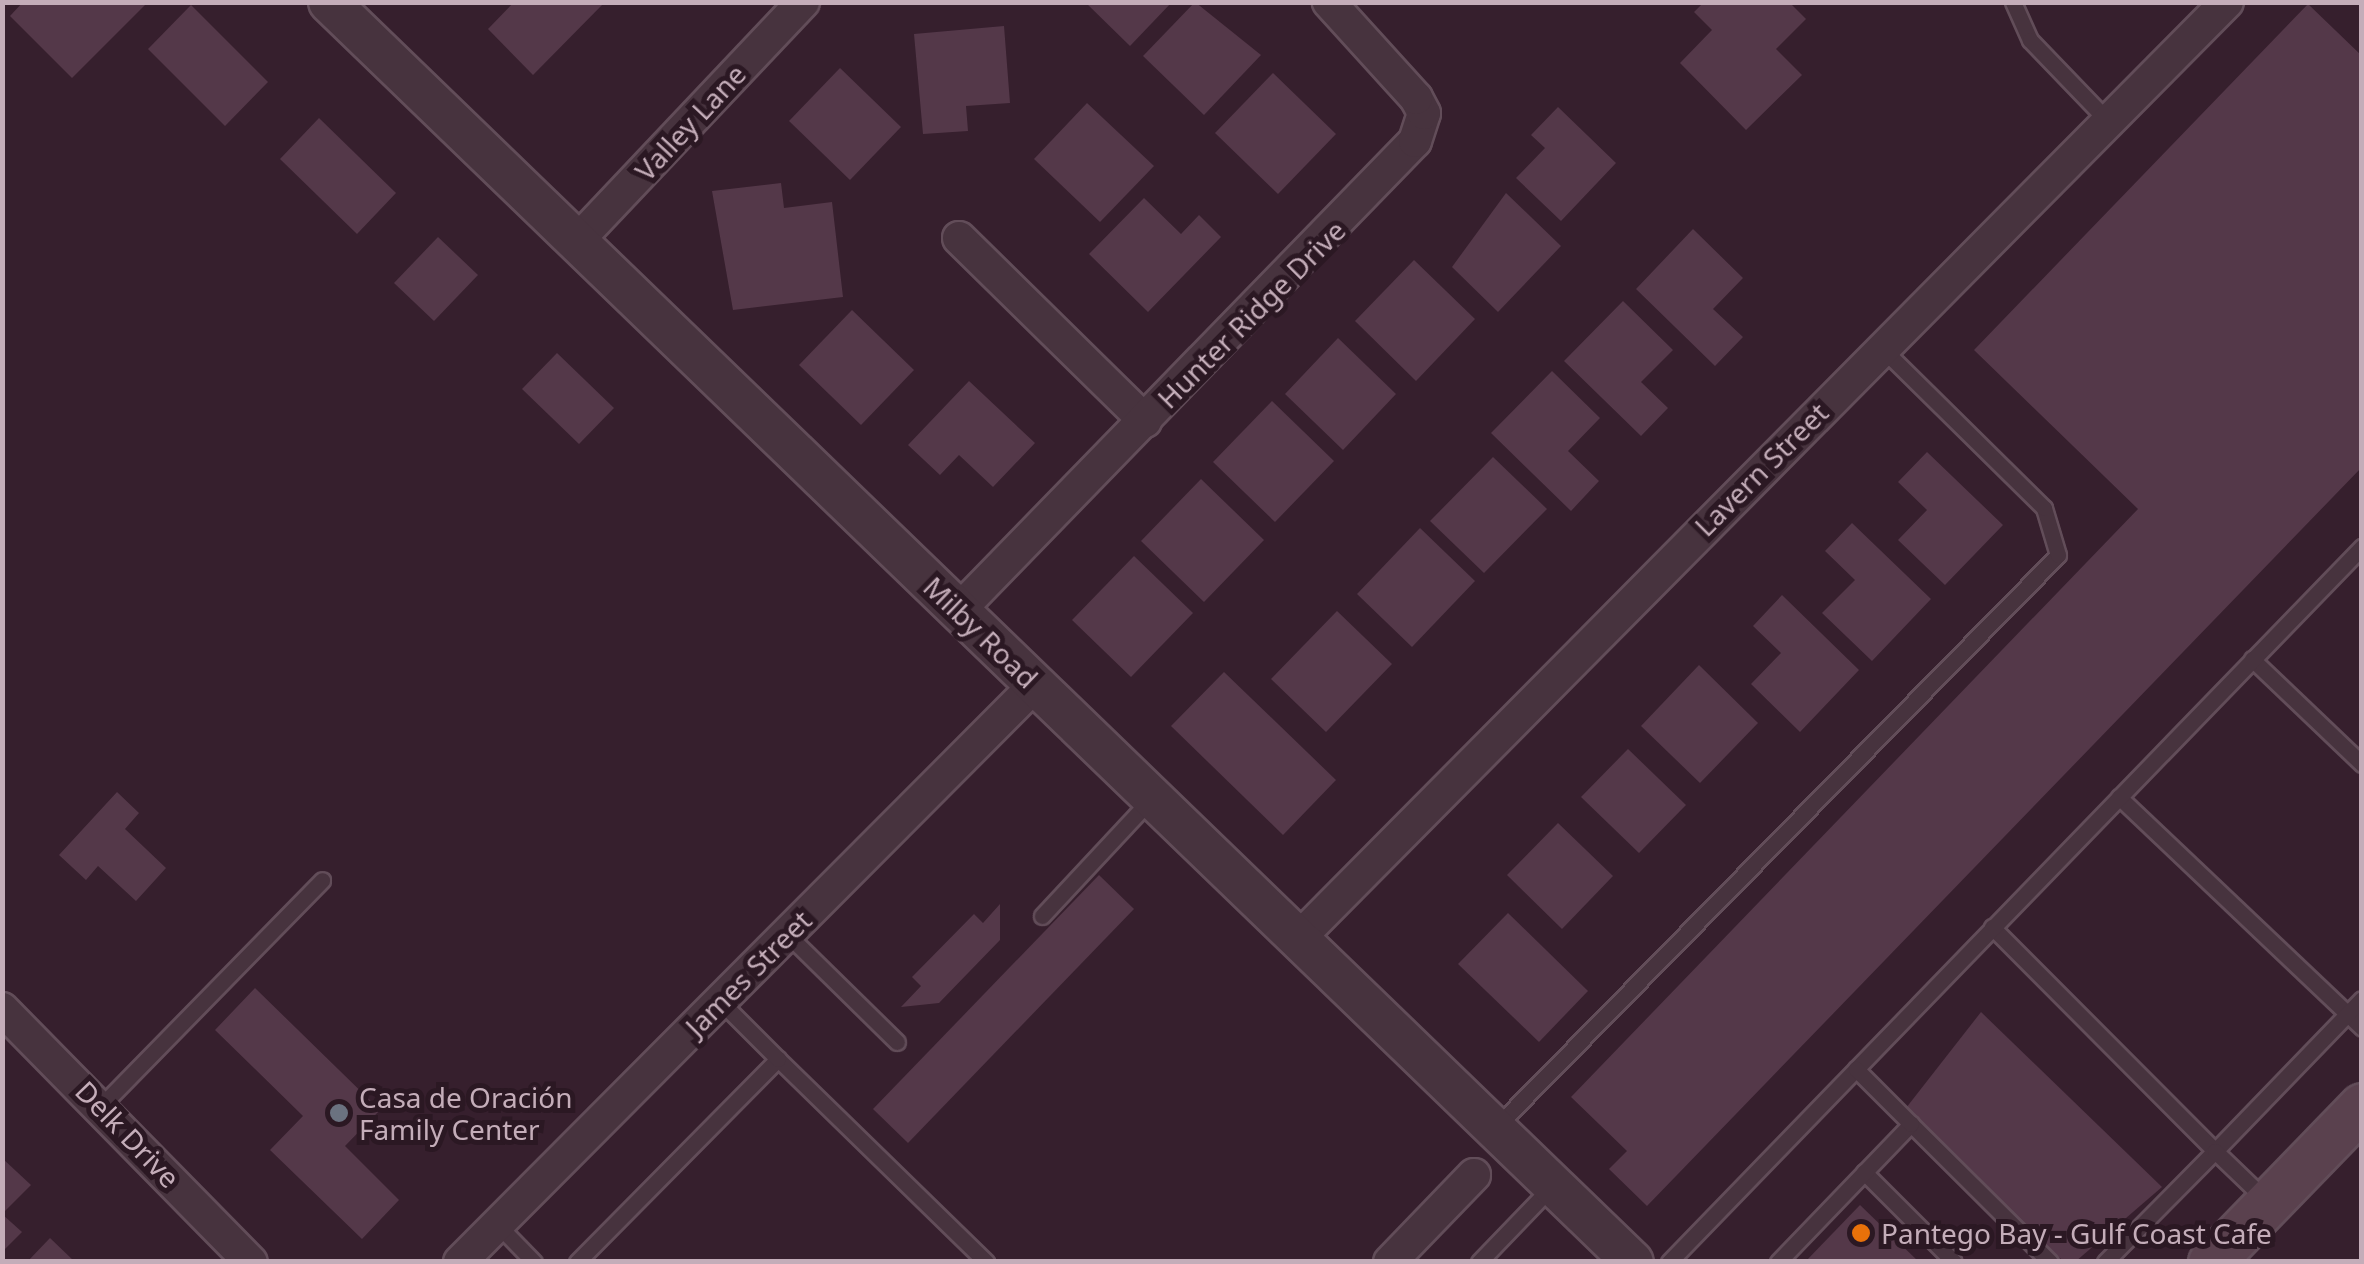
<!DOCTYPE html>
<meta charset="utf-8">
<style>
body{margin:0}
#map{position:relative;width:2364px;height:1264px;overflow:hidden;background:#361f2d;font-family:"Noto Sans",sans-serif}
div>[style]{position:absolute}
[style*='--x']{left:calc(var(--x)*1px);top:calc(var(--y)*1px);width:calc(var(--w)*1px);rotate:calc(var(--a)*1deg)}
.building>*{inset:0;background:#543849}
.roads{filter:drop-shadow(2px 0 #624d59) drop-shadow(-2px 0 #624d59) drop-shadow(0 2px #624d59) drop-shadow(0 -2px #624d59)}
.service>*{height:15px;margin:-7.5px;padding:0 7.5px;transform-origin:7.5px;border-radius:7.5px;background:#47333e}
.minor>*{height:32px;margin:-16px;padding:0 16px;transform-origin:16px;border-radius:16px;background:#47333e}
.tertiary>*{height:40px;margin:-20px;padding:0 20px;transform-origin:20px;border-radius:20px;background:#47333e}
.secondary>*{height:45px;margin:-22.5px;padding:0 22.5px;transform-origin:22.5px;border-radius:22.5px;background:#5a414e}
.dots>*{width:28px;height:28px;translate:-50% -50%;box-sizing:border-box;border:5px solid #2b1823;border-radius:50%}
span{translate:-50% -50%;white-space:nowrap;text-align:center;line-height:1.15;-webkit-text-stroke:10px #2b1823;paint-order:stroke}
.street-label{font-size:28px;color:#c4adb9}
.poi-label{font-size:28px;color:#c4adb9}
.left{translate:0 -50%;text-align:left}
.frame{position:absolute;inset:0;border:5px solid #c4adb9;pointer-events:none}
</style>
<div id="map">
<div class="building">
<i style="clip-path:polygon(23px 2px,148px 2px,72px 78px,10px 16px)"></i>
<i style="clip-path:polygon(514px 2px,605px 2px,533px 75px,488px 29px)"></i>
<i style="clip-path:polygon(1085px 2px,1172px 2px,1130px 46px)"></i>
<i style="clip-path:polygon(1195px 2px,1261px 55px,1204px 115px,1143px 56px)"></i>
<i style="clip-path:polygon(1704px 2px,1789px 2px,1806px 19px,1776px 49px,1802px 75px,1746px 130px,1680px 63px,1712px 30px,1694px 12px)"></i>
<i style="clip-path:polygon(2308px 4px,2362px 56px,2362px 467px,1647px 1206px,1609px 1169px,1627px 1151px,1571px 1097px,2138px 509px,1974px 350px)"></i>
<i style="clip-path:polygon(191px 5px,268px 82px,225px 126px,148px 49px)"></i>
<i style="clip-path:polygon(1004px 26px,1010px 103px,966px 106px,968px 131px,923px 134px,914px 34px)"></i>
<i style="clip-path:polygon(840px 68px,901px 127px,850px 180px,789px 121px)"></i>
<i style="clip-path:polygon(1273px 73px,1336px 134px,1278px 194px,1215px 133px)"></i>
<i style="clip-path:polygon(1087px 103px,1154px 166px,1100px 222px,1034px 159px)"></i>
<i style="clip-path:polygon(1558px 107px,1616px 163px,1561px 221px,1516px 178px,1545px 148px,1531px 135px)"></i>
<i style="clip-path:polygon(319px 118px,396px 193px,357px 234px,280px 159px)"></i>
<i style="clip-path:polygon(781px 183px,784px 208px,832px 202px,843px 297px,733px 310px,712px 191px)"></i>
<i style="clip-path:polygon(1506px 193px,1561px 246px,1498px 312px,1452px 267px)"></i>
<i style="clip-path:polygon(1144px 198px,1181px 234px,1199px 215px,1221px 237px,1148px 312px,1089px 254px)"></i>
<i style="clip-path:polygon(1693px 229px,1743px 278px,1713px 309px,1743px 337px,1715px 366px,1636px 289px)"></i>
<i style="clip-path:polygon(438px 237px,478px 275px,434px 321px,394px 283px)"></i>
<i style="clip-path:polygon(1414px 260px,1475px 319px,1416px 381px,1355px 321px)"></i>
<i style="clip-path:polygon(1623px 301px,1673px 350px,1641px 382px,1668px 408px,1641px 436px,1564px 361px)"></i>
<i style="clip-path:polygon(852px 310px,914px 370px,861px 425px,799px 365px)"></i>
<i style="clip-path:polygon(1338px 338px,1396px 394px,1343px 450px,1285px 394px)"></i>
<i style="clip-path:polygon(557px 353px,614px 408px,579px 444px,522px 389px)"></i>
<i style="clip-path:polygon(1552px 371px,1600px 418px,1568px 451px,1599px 481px,1571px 511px,1491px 433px)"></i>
<i style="clip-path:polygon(969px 381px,1035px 443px,993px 487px,959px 455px,940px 475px,908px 445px)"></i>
<i style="clip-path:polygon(1272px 401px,1334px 461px,1275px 522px,1213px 462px)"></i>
<i style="clip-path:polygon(1927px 452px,2003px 525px,1945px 585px,1898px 540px,1927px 510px,1898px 482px)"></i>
<i style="clip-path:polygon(1493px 457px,1547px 509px,1484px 573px,1430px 521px)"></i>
<i style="clip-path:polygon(1201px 479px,1264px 540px,1204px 602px,1141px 541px)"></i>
<i style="clip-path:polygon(1852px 523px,1931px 599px,1872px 661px,1822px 613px,1855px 580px,1825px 551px)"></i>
<i style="clip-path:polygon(1420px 528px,1475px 581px,1412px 647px,1357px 594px)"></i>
<i style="clip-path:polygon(1134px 556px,1193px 613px,1131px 677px,1072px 620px)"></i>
<i style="clip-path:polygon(1782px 595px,1859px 670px,1800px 732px,1751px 684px,1781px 653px,1753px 626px)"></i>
<i style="clip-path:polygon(1337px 611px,1392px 664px,1326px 732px,1271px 679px)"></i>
<i style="clip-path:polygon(1699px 665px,1758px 723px,1700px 783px,1641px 726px)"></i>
<i style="clip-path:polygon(1224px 672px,1336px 780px,1283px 835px,1171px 726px)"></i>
<i style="clip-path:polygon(1628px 749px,1686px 805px,1639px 853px,1581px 797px)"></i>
<i style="clip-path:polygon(117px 792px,139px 813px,125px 829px,166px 868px,136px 901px,98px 866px,86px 880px,59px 855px)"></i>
<i style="clip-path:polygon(1558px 823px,1613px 876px,1562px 929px,1507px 875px)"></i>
<i style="clip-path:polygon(1099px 875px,1134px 909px,908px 1143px,873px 1109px)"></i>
<i style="clip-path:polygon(1000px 904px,1000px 940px,939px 1003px,901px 1007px,921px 986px,912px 977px,974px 914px,983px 923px)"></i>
<i style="clip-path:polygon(1508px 913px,1588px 991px,1539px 1042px,1458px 964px)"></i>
<i style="clip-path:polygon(255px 988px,380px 1110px,345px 1146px,399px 1200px,362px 1239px,270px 1150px,303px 1116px,215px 1030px)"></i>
<i style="clip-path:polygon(1981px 1012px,2162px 1187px,2075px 1262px,2064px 1262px,1906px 1108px)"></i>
<i style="clip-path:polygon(2px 1158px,31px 1185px,2px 1214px)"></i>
<i style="clip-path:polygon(1860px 1205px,1919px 1262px,1805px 1262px)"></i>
<i style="clip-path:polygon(2px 1214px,22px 1232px,2px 1252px)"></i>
<i style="clip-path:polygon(50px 1238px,75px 1262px,27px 1262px)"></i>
</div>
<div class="roads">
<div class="service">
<i style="--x:2013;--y:2;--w:42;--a:65.9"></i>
<i style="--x:2030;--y:40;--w:112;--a:46.1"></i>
<i style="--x:2252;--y:659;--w:152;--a:43.7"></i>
<i style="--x:2119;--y:797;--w:335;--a:43.5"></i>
<i style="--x:1042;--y:916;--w:158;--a:-47"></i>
<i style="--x:1992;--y:927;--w:316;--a:45.1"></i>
<i style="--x:2215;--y:1151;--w:211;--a:-46"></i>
<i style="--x:787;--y:934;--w:154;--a:44.5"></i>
<i style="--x:778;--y:1059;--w:291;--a:44.3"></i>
<i style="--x:101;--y:1106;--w:316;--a:-45.6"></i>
<i style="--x:1911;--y:1124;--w:196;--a:44.8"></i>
<i style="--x:1495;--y:1128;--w:803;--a:-45.5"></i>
<i style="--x:2058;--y:555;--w:49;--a:-106.6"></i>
<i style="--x:2044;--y:508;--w:228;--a:-135.4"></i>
<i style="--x:1864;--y:1172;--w:127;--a:45"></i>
<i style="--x:497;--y:1224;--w:53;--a:45.8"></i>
<i style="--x:577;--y:1262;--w:286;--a:-45.3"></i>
<i style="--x:778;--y:1059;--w:82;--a:-135"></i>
<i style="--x:1479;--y:1262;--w:107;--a:-46.1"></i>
<i style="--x:1669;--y:1262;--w:996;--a:-45.9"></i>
<i style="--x:1778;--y:1262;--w:192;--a:-46.1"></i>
<i style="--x:1911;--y:1124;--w:78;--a:-135"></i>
<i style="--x:2105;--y:1262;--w:156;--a:-45.3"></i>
<i style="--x:2215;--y:1151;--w:71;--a:43.9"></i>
</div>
<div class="minor">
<i style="--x:959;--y:238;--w:261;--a:44.5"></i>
<i style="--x:577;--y:241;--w:329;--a:-46.6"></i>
<i style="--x:959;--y:610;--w:654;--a:-45.81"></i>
<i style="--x:1415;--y:141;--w:29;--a:-72"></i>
<i style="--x:1424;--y:113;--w:17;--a:-118"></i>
<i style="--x:1416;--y:98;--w:130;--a:-132.2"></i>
<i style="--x:1299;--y:938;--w:1318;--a:-45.25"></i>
<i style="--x:2;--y:1009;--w:355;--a:45.5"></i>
<i style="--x:460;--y:1262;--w:816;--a:-45.1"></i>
<i style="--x:1390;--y:1262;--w:121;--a:-46"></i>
</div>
<div class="tertiary">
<i style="--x:329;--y:2;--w:1813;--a:44.02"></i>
</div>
<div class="secondary">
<i style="--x:2211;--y:1262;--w:217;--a:-45.9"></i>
</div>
</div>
<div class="dots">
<i style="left:339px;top:1113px;background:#6b7280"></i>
<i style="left:1861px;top:1233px;background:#e8710a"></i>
</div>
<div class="street-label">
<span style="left:690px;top:122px;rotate:-47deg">Valley Lane</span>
<span style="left:1251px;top:314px;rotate:-45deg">Hunter Ridge Drive</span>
<span style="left:1761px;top:469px;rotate:-45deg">Lavern Street</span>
<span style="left:981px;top:632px;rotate:44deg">Milby Road</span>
<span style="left:748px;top:973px;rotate:-45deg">James Street</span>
<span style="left:128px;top:1134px;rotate:46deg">Delk Drive</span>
</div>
<div class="poi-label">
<span class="left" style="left:359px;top:1113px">Casa de Oración<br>Family Center</span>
<span class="left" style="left:1881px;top:1233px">Pantego Bay - Gulf Coast Cafe</span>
</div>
<div class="frame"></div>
</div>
